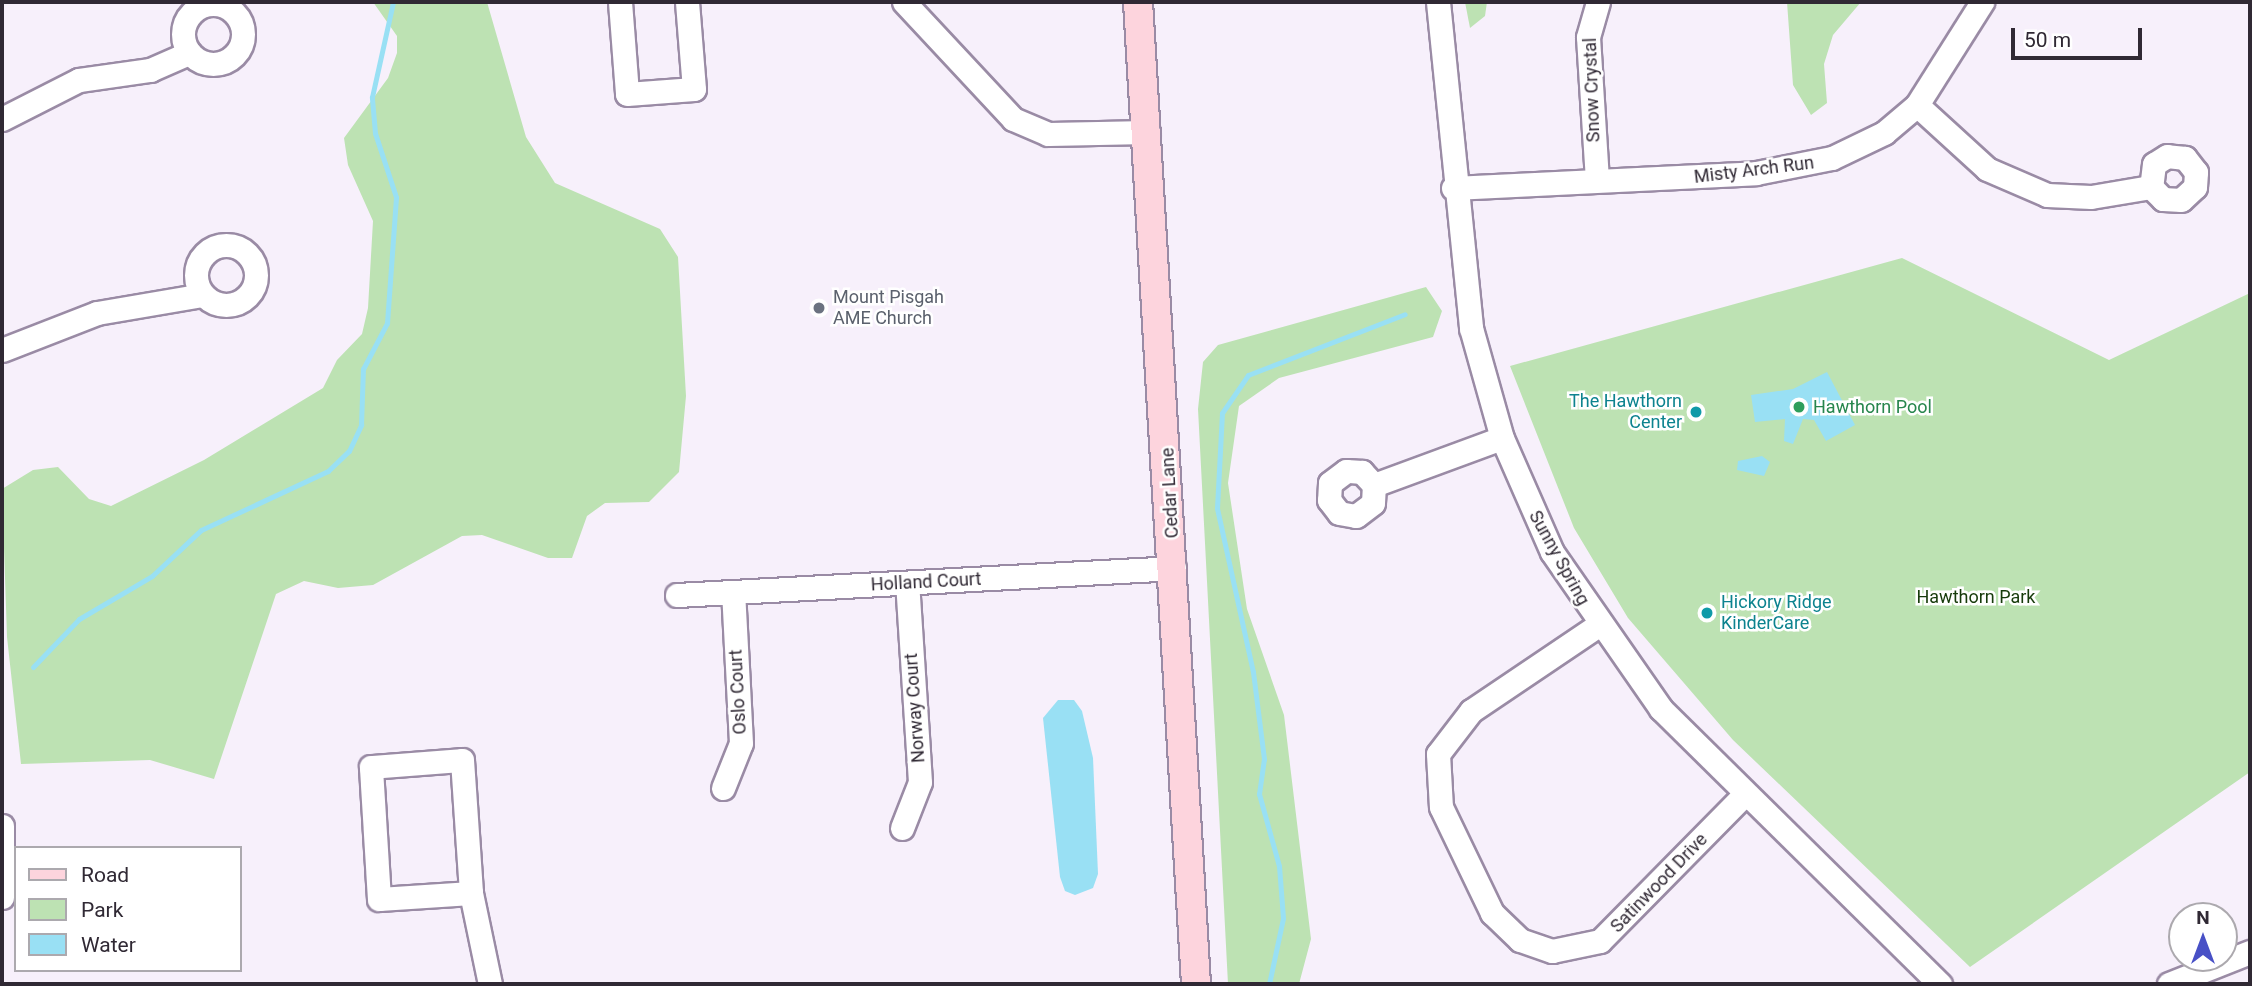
<!DOCTYPE html>
<style>
body{margin:0}
#map{position:relative;width:2252px;height:986px;overflow:hidden;background:#f7f0fb;font-family:Roboto,sans-serif}
div>[style]{position:absolute}
[style*='--x']{left:calc(var(--x)*1px);top:calc(var(--y)*1px);width:calc(var(--w)*1px);rotate:calc(var(--a)*1deg)}
.green>*{inset:0;background:#bde2b3}
.water>*{inset:0;background:#99e0f4}
.stream>*{height:5px;margin:-2.5px;padding:0 2.5px;transform-origin:2.5px;border-radius:2.5px;background:#99e0f4}
.roads{filter:drop-shadow(2px 0 #9a8ba5) drop-shadow(-2px 0 #9a8ba5) drop-shadow(0 2px #9a8ba5) drop-shadow(0 -2px #9a8ba5)}
.minor>*{height:23px;margin:-11.5px;padding:0 11.5px;transform-origin:11.5px;border-radius:11.5px;background:#fff}
.minor>.ring{margin:-11.5px;padding:0;box-sizing:content-box;background:none;border:23px solid #fff;border-radius:50%}
.major>*{height:28px;margin:-14px;padding:0 14px;transform-origin:14px;border-radius:14px;background:#fdd4dd}
.dots>*{width:19px;height:19px;translate:-50% -50%;box-sizing:border-box;border:4px solid #fff;border-radius:50%}
span{translate:-50% -50%;white-space:nowrap;text-align:center;line-height:1.15;-webkit-text-stroke:5px #fff;paint-order:stroke}
.street-label{font-size:18px;color:#302934}
.worship-label{font-size:18px;color:#5b616d}
.left{translate:0 -50%;text-align:left}
.culture-label{font-size:18px;color:#0d838f}
.right{translate:-100% -50%;text-align:right}
.leisure-label{font-size:18px;color:#27864d}
.park-label{font-size:18px;color:#173b0b}
.frame{position:absolute;inset:0;border:4px solid #302934;pointer-events:none}
.legend{position:absolute;left:14px;top:846px;width:228px;height:126px;box-sizing:border-box;background:#fff;border:2px solid #aca9ae;margin:0;padding:9px 12px;list-style:none;font-size:21px;color:#302934}
.legend li{display:flex;align-items:center;gap:14px;height:35px}
.legend b{width:35px;border:2px solid #aca9ae}
.north{position:absolute;left:2168px;top:902px;width:70px;height:70px;box-sizing:border-box;background:#fff;border:2px solid #aca9ae;border-radius:50%;rotate:0deg;font-size:19px;font-weight:700;line-height:28px;text-align:center;color:#302934}
.north::after{content:'';display:block;margin:auto;width:24px;height:32px;background:#4850c6;clip-path:polygon(50% 0,100% 100%,50% 72%,0 100%)}
.scale{position:absolute;left:2011px;top:28px;width:131px;height:32px;box-sizing:border-box;border:4px solid #302934;border-top:0;padding-left:9px;font-size:21px;line-height:24px;white-space:nowrap;color:#302934;-webkit-text-stroke:5px #fff;paint-order:stroke}
</style>
<div id="map">
<div class="green">
<i style="clip-path:polygon(373px 2px,487px 2px,526px 137px,555px 183px,660px 229px,678px 257px,686px 396px,679px 472px,649px 502px,605px 503px,587px 516px,572px 558px,548px 558px,482px 535px,462px 536px,373px 585px,338px 588px,304px 581px,276px 594px,214px 779px,150px 760px,21px 764px,7px 637px,2px 489px,33px 470px,58px 467px,89px 499px,111px 506px,204px 460px,323px 388px,337px 360px,362px 334px,368px 308px,373px 221px,348px 165px,344px 138px,388px 78px,397px 53px,397px 36px)"></i>
<i style="clip-path:polygon(1465px 2px,1487px 2px,1485px 16px,1470px 28px)"></i>
<i style="clip-path:polygon(1787px 2px,1861px 2px,1833px 35px,1824px 64px,1827px 103px,1811px 115px,1793px 85px)"></i>
<i style="clip-path:polygon(1902px 258px,2109px 360px,2250px 293px,2250px 772px,1970px 967px,1733px 740px,1628px 618px,1574px 528px,1510px 366px)"></i>
<i style="clip-path:polygon(1426px 287px,1442px 311px,1433px 337px,1279px 378px,1239px 406px,1228px 483px,1247px 609px,1284px 715px,1311px 939px,1299px 984px,1228px 984px,1198px 409px,1203px 362px,1218px 345px)"></i>
</div>
<div class="water">
<i style="clip-path:polygon(1827px 372px,1855px 425px,1826px 441px,1814px 420px,1803px 419px,1793px 444px,1784px 441px,1785px 419px,1755px 422px,1751px 395px,1793px 389px)"></i>
<i style="clip-path:polygon(1762px 456px,1770px 462px,1764px 476px,1737px 470px,1738px 461px)"></i>
<i style="clip-path:polygon(1058px 700px,1074px 700px,1082px 711px,1093px 758px,1098px 874px,1093px 888px,1075px 895px,1065px 891px,1060px 877px,1043px 718px)"></i>
</div>
<div class="stream">
<i style="--x:33;--y:667;--w:66;--a:-46.2"></i>
<i style="--x:79;--y:619;--w:85;--a:-30.5"></i>
<i style="--x:152;--y:576;--w:67;--a:-43.2"></i>
<i style="--x:201;--y:530;--w:140;--a:-24.9"></i>
<i style="--x:328;--y:471;--w:29;--a:-44"></i>
<i style="--x:349;--y:451;--w:29;--a:-65"></i>
<i style="--x:361;--y:425;--w:56;--a:-88"></i>
<i style="--x:363;--y:369;--w:52;--a:-62.4"></i>
<i style="--x:387;--y:323;--w:126;--a:-85.9"></i>
<i style="--x:396;--y:197;--w:67;--a:-108.2"></i>
<i style="--x:375;--y:133;--w:36;--a:-95"></i>
<i style="--x:372;--y:97;--w:97;--a:-77.5"></i>
<i style="--x:1269;--y:984;--w:67;--a:-78"></i>
<i style="--x:1283;--y:918;--w:52;--a:-94.4"></i>
<i style="--x:1279;--y:866;--w:75;--a:-105.5"></i>
<i style="--x:1259;--y:794;--w:35;--a:-82"></i>
<i style="--x:1264;--y:759;--w:88;--a:-97.2"></i>
<i style="--x:1253;--y:672;--w:168;--a:-102.4"></i>
<i style="--x:1217;--y:508;--w:95;--a:-87"></i>
<i style="--x:1222;--y:413;--w:46;--a:-55.6"></i>
<i style="--x:1248;--y:375;--w:168;--a:-21.2"></i>
</div>
<div class="roads">
<div class="minor">
<i style="--x:620;--y:2;--w:92;--a:85.6"></i>
<i style="--x:627;--y:94;--w:67;--a:-4.3"></i>
<i style="--x:694;--y:89;--w:87;--a:-94.6"></i>
<i style="--x:904;--y:2;--w:160;--a:47"></i>
<i style="--x:1013;--y:119;--w:38;--a:23"></i>
<i style="--x:1048;--y:134;--w:100;--a:-1.1"></i>
<i style="--x:1438;--y:2;--w:328;--a:84.2"></i>
<i style="--x:1471;--y:328;--w:114;--a:74.3"></i>
<i style="--x:1502;--y:438;--w:124;--a:66.3"></i>
<i style="--x:1552;--y:552;--w:191;--a:55.2"></i>
<i style="--x:1661;--y:709;--w:392;--a:44.6"></i>
<i class="ring" style="left:183px;top:4px;width:37px;height:37px"></i>
<i style="--x:1917;--y:105;--w:95;--a:42.4"></i>
<i style="--x:1987;--y:169;--w:65;--a:23.4"></i>
<i style="--x:2047;--y:195;--w:44;--a:2.6"></i>
<i style="--x:2091;--y:197;--w:61;--a:-9.5"></i>
<i style="--x:2151;--y:187;--w:17;--a:45"></i>
<i style="--x:2163;--y:199;--w:18;--a:3"></i>
<i style="--x:2181;--y:200;--w:19;--a:-43"></i>
<i style="--x:2195;--y:187;--w:15;--a:-86"></i>
<i style="--x:2196;--y:172;--w:18;--a:-128"></i>
<i style="--x:2185;--y:158;--w:18;--a:-174"></i>
<i style="--x:2167;--y:156;--w:15;--a:148"></i>
<i style="--x:2154;--y:164;--w:23;--a:97"></i>
<i style="--x:2;--y:119;--w:86;--a:-26.9"></i>
<i style="--x:79;--y:80;--w:72;--a:-8"></i>
<i style="--x:150;--y:70;--w:43;--a:-23.6"></i>
<i style="--x:1597;--y:180;--w:143;--a:-93.6"></i>
<i style="--x:1588;--y:37;--w:36;--a:-74"></i>
<i style="--x:1453;--y:188;--w:303;--a:-2.8"></i>
<i style="--x:1756;--y:173;--w:77;--a:-11.2"></i>
<i style="--x:1832;--y:158;--w:58;--a:-25.7"></i>
<i style="--x:1884;--y:133;--w:43;--a:-40.3"></i>
<i style="--x:1917;--y:105;--w:122;--a:-57.7"></i>
<i class="ring" style="left:196px;top:245px;width:37px;height:37px"></i>
<i style="--x:2;--y:350;--w:102;--a:-21.3"></i>
<i style="--x:97;--y:313;--w:107;--a:-9.7"></i>
<i style="--x:1374;--y:485;--w:18;--a:-133"></i>
<i style="--x:1362;--y:472;--w:16;--a:-176"></i>
<i style="--x:1346;--y:471;--w:20;--a:143"></i>
<i style="--x:1330;--y:483;--w:17;--a:93"></i>
<i style="--x:1329;--y:500;--w:16;--a:52"></i>
<i style="--x:1339;--y:513;--w:17;--a:10"></i>
<i style="--x:1356;--y:516;--w:21;--a:-37"></i>
<i style="--x:1373;--y:503;--w:18;--a:-87"></i>
<i style="--x:1374;--y:485;--w:136;--a:-20.2"></i>
<i style="--x:677;--y:595;--w:498;--a:-3.1"></i>
<i style="--x:1597;--y:626;--w:152;--a:146"></i>
<i style="--x:1471;--y:711;--w:54;--a:127.5"></i>
<i style="--x:1438;--y:754;--w:53;--a:86.8"></i>
<i style="--x:1441;--y:807;--w:118;--a:64.3"></i>
<i style="--x:1492;--y:913;--w:39;--a:44"></i>
<i style="--x:1520;--y:940;--w:34;--a:19"></i>
<i style="--x:1552;--y:951;--w:49;--a:-11.8"></i>
<i style="--x:1600;--y:941;--w:205;--a:-45.4"></i>
<i style="--x:723;--y:788;--w:48;--a:-68.2"></i>
<i style="--x:741;--y:743;--w:151;--a:-93"></i>
<i style="--x:2;--y:826;--w:71;--a:90"></i>
<i style="--x:902;--y:828;--w:49;--a:-68.6"></i>
<i style="--x:920;--y:782;--w:199;--a:-93.7"></i>
<i style="--x:471;--y:893;--w:92;--a:176.3"></i>
<i style="--x:379;--y:899;--w:132;--a:-93.5"></i>
<i style="--x:371;--y:767;--w:91;--a:-4.4"></i>
<i style="--x:462;--y:760;--w:133;--a:86.1"></i>
<i style="--x:471;--y:893;--w:93;--a:78.2"></i>
<i style="--x:2169;--y:984;--w:87;--a:-21.6"></i>
</div>
<div class="major">
<i style="--x:1138;--y:2;--w:984;--a:86.62"></i>
</div>
</div>
<div class="dots">
<i style="left:819px;top:308px;background:#6b7280"></i>
<i style="left:1799px;top:407px;background:#2e9e5b"></i>
<i style="left:1696px;top:412px;background:#0f9aa8"></i>
<i style="left:1707px;top:613px;background:#0f9aa8"></i>
</div>
<div class="street-label">
<span style="left:1592px;top:90px;rotate:-92deg">Snow Crystal</span>
<span style="left:1754px;top:170px;rotate:-7deg">Misty Arch Run</span>
<span style="left:1170px;top:493px;rotate:-93deg">Cedar Lane</span>
<span style="left:1559px;top:558px;rotate:61deg">Sunny Spring</span>
<span style="left:926px;top:582px;rotate:-3deg">Holland Court</span>
<span style="left:738px;top:692px;rotate:-93deg">Oslo Court</span>
<span style="left:915px;top:708px;rotate:-94deg">Norway Court</span>
<span style="left:1659px;top:883px;rotate:-46deg">Satinwood Drive</span>
</div>
<div class="worship-label">
<span class="left" style="left:833px;top:308px">Mount Pisgah<br>AME Church</span>
</div>
<div class="culture-label">
<span class="right" style="left:1682px;top:412px">The Hawthorn<br>Center</span>
<span class="left" style="left:1721px;top:613px">Hickory Ridge<br>KinderCare</span>
</div>
<div class="leisure-label">
<span class="left" style="left:1813px;top:407px">Hawthorn Pool</span>
</div>
<div class="park-label">
<span style="left:1976px;top:597px">Hawthorn Park</span>
</div>
<div class="frame"></div>
<ul class="legend">
<li><b style="height:9px;background:#fdd4dd"></b>Road</li>
<li><b style="height:19px;background:#bde2b3"></b>Park</li>
<li><b style="height:19px;background:#99e0f4"></b>Water</li>
</ul>
<div class="north">N</div>
<div class="scale">50 m</div>
</div>
